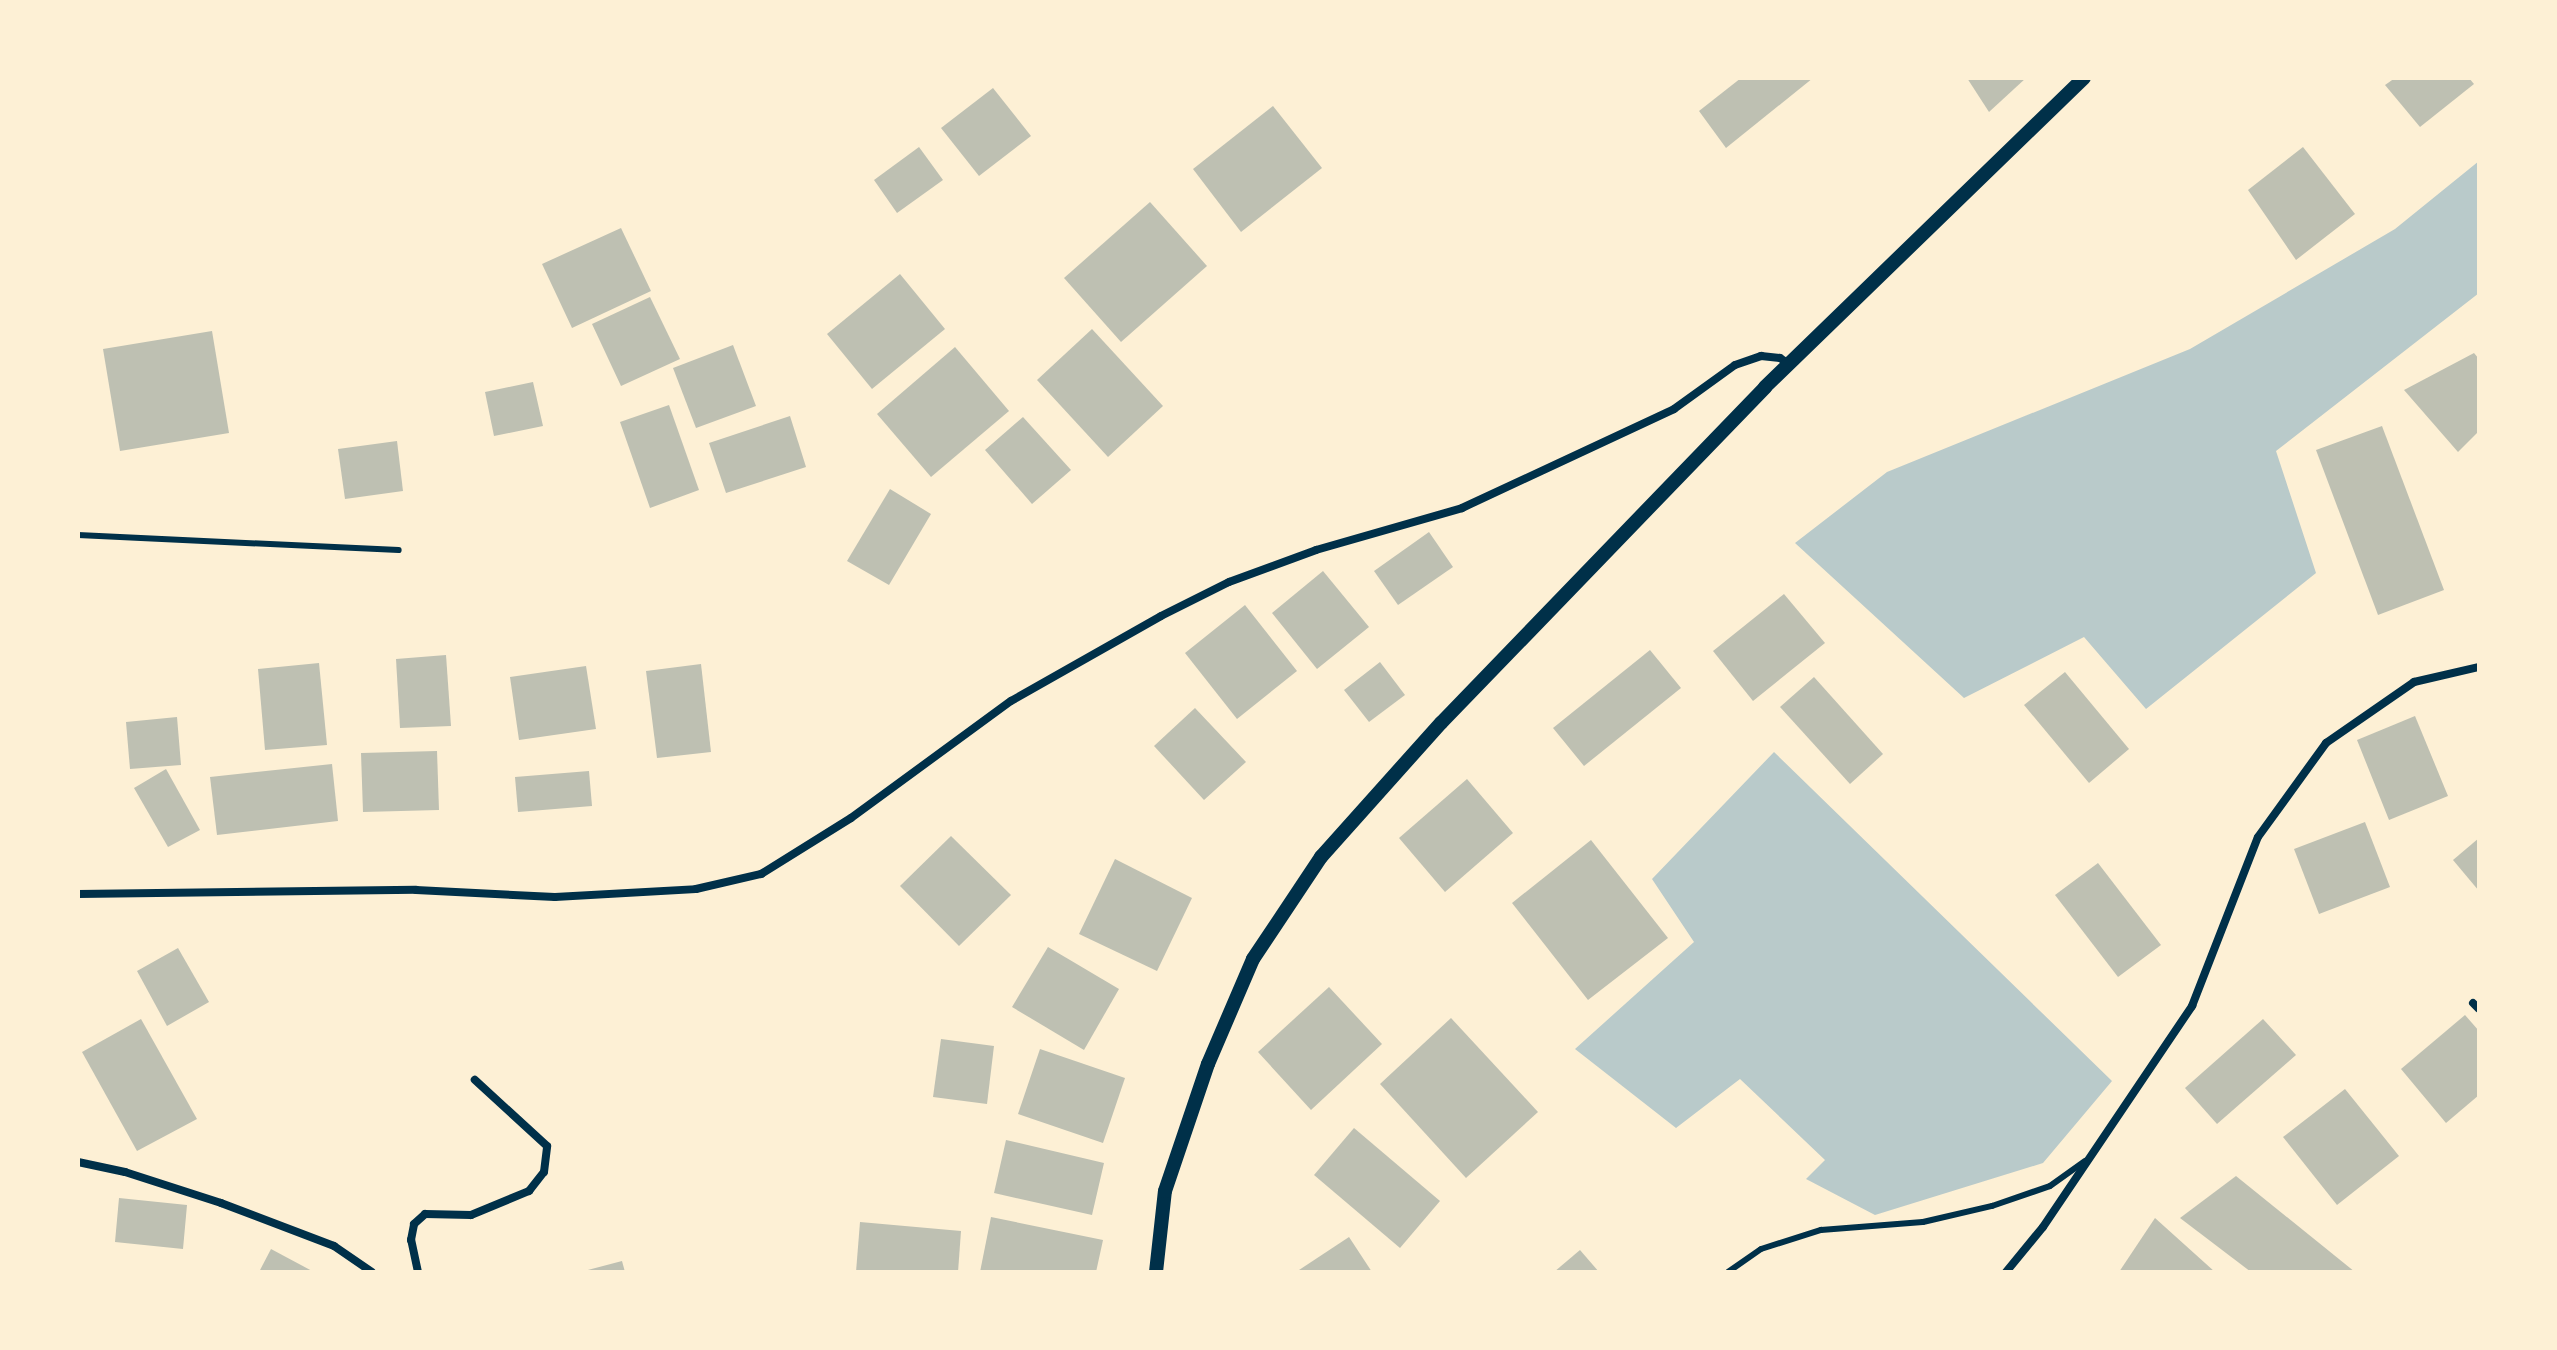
<!DOCTYPE html>
<style>
body{margin:0}
#map{position:relative;width:2557px;height:1350px;overflow:hidden;background:#fdf0d5;font-family:Literata,serif}
div>[style]{position:absolute}
[style*='--x']{left:calc(var(--x)*1px);top:calc(var(--y)*1px);width:calc(var(--w)*1px);rotate:calc(var(--a)*1deg)}
.green>*{inset:0;background:#b9caca}
.building>*{inset:0;background:#bec0b2}
.service>*{height:6px;margin:-3px;padding:0 3px;transform-origin:3px;border-radius:3px;background:#003049}
.minor>*{height:8px;margin:-4px;padding:0 4px;transform-origin:4px;border-radius:4px;background:#003049}
.tertiary>*{height:14px;margin:-7px;padding:0 7px;transform-origin:7px;border-radius:7px;background:#003049}
span{translate:-50% -50%;white-space:nowrap;text-align:center;line-height:1.15;-webkit-text-stroke:8px #fdf0d5;paint-order:stroke}
.frame{position:absolute;inset:0;border:80px solid #fdf0d5;pointer-events:none}
</style>
<div id="map">
<div class="green">
<i style="clip-path:polygon(2479px 161px,2479px 293px,2276px 451px,2316px 573px,2146px 709px,2084px 637px,1964px 698px,1795px 543px,1887px 472px,2190px 349px,2395px 229px)"></i>
<i style="clip-path:polygon(1774px 752px,2112px 1081px,2043px 1163px,1875px 1215px,1806px 1179px,1825px 1160px,1740px 1079px,1676px 1128px,1575px 1049px,1694px 942px,1652px 879px)"></i>
</div>
<div class="building">
<i style="clip-path:polygon(1741px 78px,1813px 78px,1726px 148px,1699px 111px)"></i>
<i style="clip-path:polygon(1967px 78px,2026px 78px,1989px 112px)"></i>
<i style="clip-path:polygon(2395px 78px,2469px 78px,2474px 84px,2420px 127px,2385px 85px)"></i>
<i style="clip-path:polygon(993px 88px,1031px 136px,979px 176px,941px 128px)"></i>
<i style="clip-path:polygon(1273px 106px,1322px 168px,1241px 232px,1193px 169px)"></i>
<i style="clip-path:polygon(919px 147px,943px 180px,897px 213px,874px 180px)"></i>
<i style="clip-path:polygon(2303px 147px,2355px 214px,2296px 260px,2248px 190px)"></i>
<i style="clip-path:polygon(1150px 202px,1207px 266px,1121px 342px,1064px 278px)"></i>
<i style="clip-path:polygon(621px 228px,651px 291px,572px 328px,542px 264px)"></i>
<i style="clip-path:polygon(900px 274px,945px 329px,872px 389px,827px 334px)"></i>
<i style="clip-path:polygon(650px 297px,680px 359px,621px 386px,592px 324px)"></i>
<i style="clip-path:polygon(1092px 329px,1163px 406px,1108px 457px,1037px 380px)"></i>
<i style="clip-path:polygon(212px 331px,229px 433px,120px 451px,103px 349px)"></i>
<i style="clip-path:polygon(733px 345px,756px 406px,696px 428px,673px 368px)"></i>
<i style="clip-path:polygon(955px 347px,1009px 411px,931px 477px,877px 414px)"></i>
<i style="clip-path:polygon(2474px 353px,2479px 359px,2479px 431px,2458px 452px,2404px 390px)"></i>
<i style="clip-path:polygon(533px 382px,543px 426px,494px 436px,485px 392px)"></i>
<i style="clip-path:polygon(669px 405px,699px 490px,650px 508px,620px 422px)"></i>
<i style="clip-path:polygon(790px 416px,806px 467px,726px 493px,709px 443px)"></i>
<i style="clip-path:polygon(1023px 417px,1071px 470px,1032px 504px,985px 450px)"></i>
<i style="clip-path:polygon(2382px 426px,2444px 590px,2378px 615px,2316px 450px)"></i>
<i style="clip-path:polygon(397px 441px,403px 491px,345px 499px,338px 449px)"></i>
<i style="clip-path:polygon(890px 489px,931px 514px,889px 585px,847px 561px)"></i>
<i style="clip-path:polygon(1429px 532px,1453px 567px,1398px 605px,1374px 571px)"></i>
<i style="clip-path:polygon(1323px 571px,1369px 627px,1317px 669px,1272px 613px)"></i>
<i style="clip-path:polygon(1784px 594px,1825px 643px,1753px 701px,1713px 651px)"></i>
<i style="clip-path:polygon(1245px 605px,1297px 671px,1237px 719px,1185px 653px)"></i>
<i style="clip-path:polygon(1650px 650px,1681px 688px,1584px 766px,1553px 728px)"></i>
<i style="clip-path:polygon(446px 655px,451px 726px,400px 728px,396px 659px)"></i>
<i style="clip-path:polygon(1380px 662px,1405px 695px,1369px 722px,1344px 690px)"></i>
<i style="clip-path:polygon(319px 663px,327px 745px,265px 750px,258px 669px)"></i>
<i style="clip-path:polygon(701px 664px,711px 752px,657px 758px,646px 671px)"></i>
<i style="clip-path:polygon(586px 666px,596px 729px,519px 740px,510px 677px)"></i>
<i style="clip-path:polygon(2065px 672px,2129px 749px,2089px 783px,2024px 705px)"></i>
<i style="clip-path:polygon(1814px 677px,1883px 754px,1850px 784px,1780px 707px)"></i>
<i style="clip-path:polygon(1195px 708px,1246px 762px,1204px 800px,1154px 746px)"></i>
<i style="clip-path:polygon(2415px 716px,2448px 796px,2389px 820px,2357px 740px)"></i>
<i style="clip-path:polygon(177px 717px,181px 765px,130px 769px,126px 722px)"></i>
<i style="clip-path:polygon(437px 751px,439px 810px,363px 812px,361px 753px)"></i>
<i style="clip-path:polygon(332px 764px,338px 821px,217px 835px,210px 777px)"></i>
<i style="clip-path:polygon(166px 769px,200px 830px,168px 847px,134px 788px)"></i>
<i style="clip-path:polygon(589px 771px,592px 806px,518px 812px,515px 777px)"></i>
<i style="clip-path:polygon(1467px 779px,1513px 833px,1445px 892px,1399px 838px)"></i>
<i style="clip-path:polygon(2365px 822px,2390px 887px,2319px 914px,2294px 849px)"></i>
<i style="clip-path:polygon(951px 836px,1011px 895px,959px 946px,900px 886px)"></i>
<i style="clip-path:polygon(2479px 838px,2479px 891px,2453px 860px)"></i>
<i style="clip-path:polygon(1591px 840px,1668px 938px,1588px 1000px,1512px 903px)"></i>
<i style="clip-path:polygon(1115px 859px,1192px 898px,1157px 971px,1079px 934px)"></i>
<i style="clip-path:polygon(2098px 863px,2161px 945px,2118px 977px,2055px 895px)"></i>
<i style="clip-path:polygon(1048px 947px,1119px 989px,1084px 1050px,1012px 1007px)"></i>
<i style="clip-path:polygon(178px 948px,209px 1002px,167px 1026px,137px 971px)"></i>
<i style="clip-path:polygon(1329px 987px,1382px 1044px,1311px 1110px,1258px 1052px)"></i>
<i style="clip-path:polygon(2465px 1015px,2479px 1031px,2479px 1095px,2446px 1123px,2401px 1069px)"></i>
<i style="clip-path:polygon(1451px 1018px,1538px 1112px,1466px 1178px,1380px 1084px)"></i>
<i style="clip-path:polygon(141px 1019px,197px 1119px,137px 1151px,82px 1052px)"></i>
<i style="clip-path:polygon(2263px 1019px,2296px 1055px,2217px 1124px,2185px 1088px)"></i>
<i style="clip-path:polygon(941px 1039px,994px 1046px,987px 1104px,933px 1097px)"></i>
<i style="clip-path:polygon(1040px 1049px,1125px 1078px,1103px 1143px,1018px 1114px)"></i>
<i style="clip-path:polygon(2345px 1089px,2399px 1156px,2337px 1205px,2283px 1137px)"></i>
<i style="clip-path:polygon(1354px 1128px,1440px 1201px,1400px 1248px,1314px 1175px)"></i>
<i style="clip-path:polygon(1006px 1140px,1104px 1163px,1092px 1215px,994px 1193px)"></i>
<i style="clip-path:polygon(2236px 1176px,2355px 1272px,2251px 1272px,2180px 1218px)"></i>
<i style="clip-path:polygon(119px 1198px,187px 1205px,183px 1249px,115px 1242px)"></i>
<i style="clip-path:polygon(991px 1217px,1103px 1240px,1096px 1272px,980px 1272px)"></i>
<i style="clip-path:polygon(2155px 1218px,2215px 1272px,2119px 1272px)"></i>
<i style="clip-path:polygon(860px 1222px,961px 1231px,958px 1272px,856px 1272px)"></i>
<i style="clip-path:polygon(1349px 1237px,1372px 1272px,1296px 1272px)"></i>
<i style="clip-path:polygon(271px 1249px,314px 1272px,259px 1272px)"></i>
<i style="clip-path:polygon(1580px 1250px,1599px 1272px,1554px 1272px)"></i>
<i style="clip-path:polygon(622px 1261px,625px 1272px,584px 1272px,584px 1271px)"></i>
</div>
<div class="service">
<i style="--x:78;--y:535;--w:321;--a:2.7"></i>
<i style="--x:1728;--y:1272;--w:40;--a:-34.9"></i>
<i style="--x:1761;--y:1249;--w:63;--a:-17.6"></i>
<i style="--x:1821;--y:1230;--w:102;--a:-4.5"></i>
<i style="--x:1923;--y:1222;--w:71;--a:-13.1"></i>
<i style="--x:1992;--y:1206;--w:61;--a:-19"></i>
<i style="--x:2050;--y:1186;--w:43;--a:-35.5"></i>
</div>
<div class="minor">
<i style="--x:78;--y:894;--w:338;--a:-0.7"></i>
<i style="--x:416;--y:890;--w:139;--a:2.9"></i>
<i style="--x:555;--y:897;--w:141;--a:-3.2"></i>
<i style="--x:696;--y:889;--w:67;--a:-13"></i>
<i style="--x:761;--y:874;--w:106;--a:-31.9"></i>
<i style="--x:851;--y:818;--w:198;--a:-36.2"></i>
<i style="--x:1011;--y:701;--w:172;--a:-29.5"></i>
<i style="--x:1161;--y:616;--w:76;--a:-26.6"></i>
<i style="--x:1229;--y:582;--w:93;--a:-20.2"></i>
<i style="--x:1316;--y:550;--w:152;--a:-16"></i>
<i style="--x:1462;--y:508;--w:234;--a:-25"></i>
<i style="--x:1674;--y:409;--w:75;--a:-35.8"></i>
<i style="--x:1735;--y:365;--w:28;--a:-19"></i>
<i style="--x:1761;--y:356;--w:19;--a:6"></i>
<i style="--x:1780;--y:358;--w:11;--a:34"></i>
<i style="--x:2473;--y:1003;--w:8;--a:45"></i>
<i style="--x:78;--y:1162;--w:48;--a:12"></i>
<i style="--x:125;--y:1172;--w:101;--a:17.9"></i>
<i style="--x:221;--y:1203;--w:121;--a:20.8"></i>
<i style="--x:334;--y:1246;--w:46;--a:34.4"></i>
<i style="--x:418;--y:1272;--w:33;--a:-102"></i>
<i style="--x:411;--y:1240;--w:16;--a:-79"></i>
<i style="--x:414;--y:1224;--w:15;--a:-42"></i>
<i style="--x:425;--y:1214;--w:46;--a:1.2"></i>
<i style="--x:471;--y:1215;--w:63;--a:-22.5"></i>
<i style="--x:529;--y:1191;--w:24;--a:-52"></i>
<i style="--x:544;--y:1172;--w:26;--a:-83"></i>
<i style="--x:547;--y:1146;--w:98;--a:-137.5"></i>
<i style="--x:2006;--y:1272;--w:58;--a:-50.6"></i>
<i style="--x:2043;--y:1227;--w:267;--a:-56"></i>
<i style="--x:2192;--y:1006;--w:181;--a:-68.7"></i>
<i style="--x:2258;--y:837;--w:116;--a:-54.1"></i>
<i style="--x:2326;--y:743;--w:107;--a:-34.7"></i>
<i style="--x:2414;--y:682;--w:67;--a:-13"></i>
</div>
<div class="tertiary">
<i style="--x:1156;--y:1272;--w:81;--a:-83.7"></i>
<i style="--x:1165;--y:1191;--w:134;--a:-71.3"></i>
<i style="--x:1208;--y:1064;--w:114;--a:-66.8"></i>
<i style="--x:1253;--y:959;--w:123;--a:-56.3"></i>
<i style="--x:1321;--y:857;--w:180;--a:-48.2"></i>
<i style="--x:1441;--y:723;--w:467;--a:-46"></i>
<i style="--x:1765;--y:387;--w:444;--a:-44.1"></i>
</div>
<div class="frame"></div>
</div>
